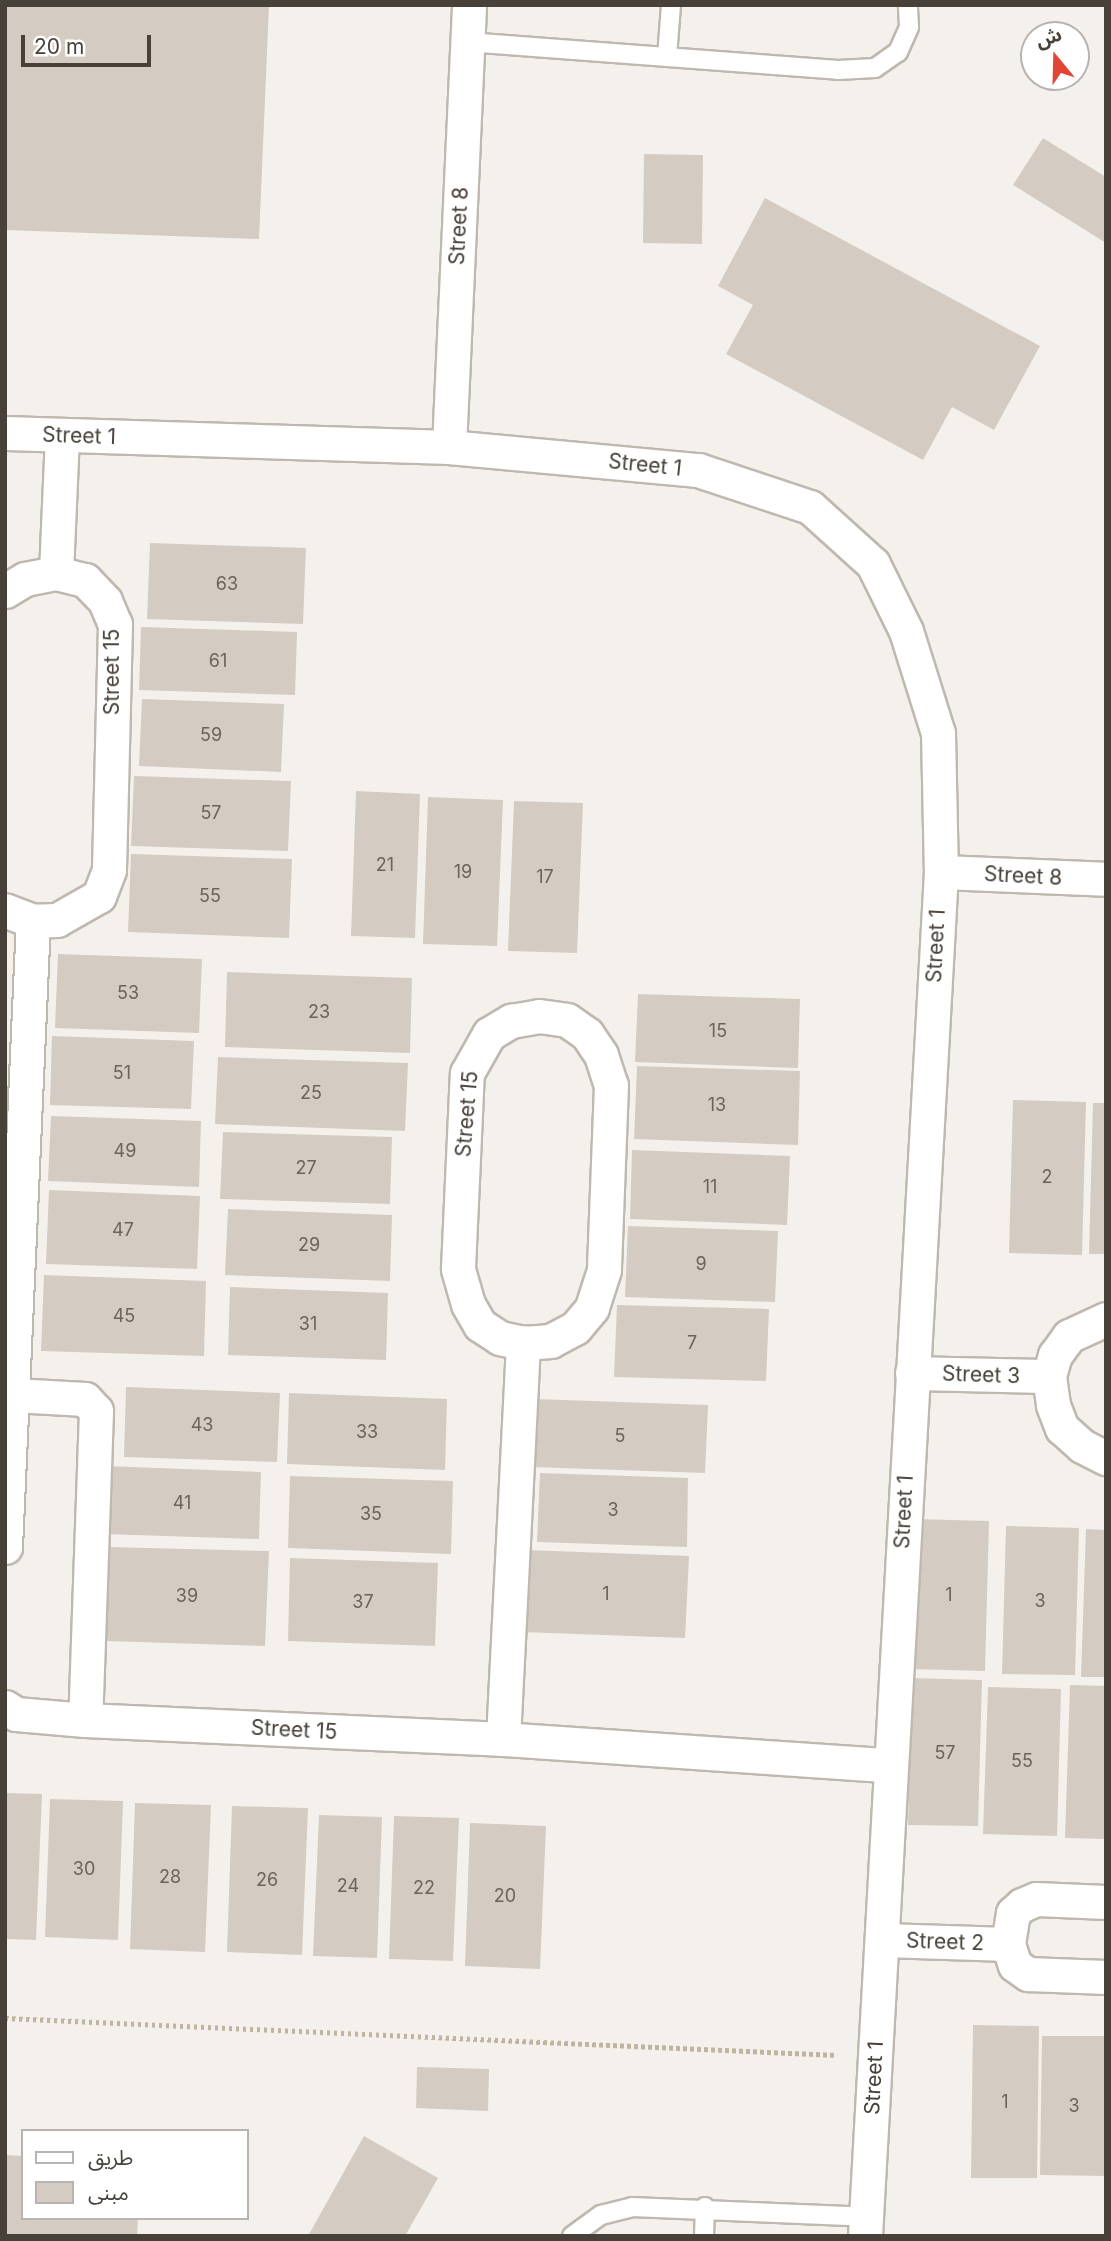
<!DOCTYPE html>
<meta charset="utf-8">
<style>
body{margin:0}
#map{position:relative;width:1111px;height:2241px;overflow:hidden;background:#f4f1ec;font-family:Inter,"Noto Sans Arabic",sans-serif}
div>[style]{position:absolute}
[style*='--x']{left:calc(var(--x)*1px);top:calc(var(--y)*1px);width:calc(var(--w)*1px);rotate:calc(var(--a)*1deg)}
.building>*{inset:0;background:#d4ccc2}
.path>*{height:4.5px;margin-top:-2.25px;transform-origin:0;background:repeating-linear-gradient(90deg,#bfb3a2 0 3.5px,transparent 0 7px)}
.roads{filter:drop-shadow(2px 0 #bfb8af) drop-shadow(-2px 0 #bfb8af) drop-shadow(0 2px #bfb8af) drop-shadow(0 -2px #bfb8af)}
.lane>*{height:18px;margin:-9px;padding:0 9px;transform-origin:9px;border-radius:9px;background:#fff}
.street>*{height:33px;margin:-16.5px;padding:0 16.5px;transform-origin:16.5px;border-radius:16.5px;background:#fff}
span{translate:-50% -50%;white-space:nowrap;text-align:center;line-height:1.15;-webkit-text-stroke:5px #fff;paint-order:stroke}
.number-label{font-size:18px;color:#6b645c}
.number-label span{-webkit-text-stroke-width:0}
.street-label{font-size:21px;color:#48413a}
.frame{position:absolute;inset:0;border:7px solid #48413a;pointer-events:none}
.legend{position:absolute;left:21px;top:2129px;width:228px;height:91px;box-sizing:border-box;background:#fff;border:2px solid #b6b3b0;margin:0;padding:9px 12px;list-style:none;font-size:21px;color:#48413a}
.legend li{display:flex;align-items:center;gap:14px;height:35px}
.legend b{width:35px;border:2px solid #b6b3b0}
.north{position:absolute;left:1020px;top:21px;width:70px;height:70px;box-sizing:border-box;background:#fff;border:2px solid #b6b3b0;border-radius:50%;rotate:341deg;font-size:19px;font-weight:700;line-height:28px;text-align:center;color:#48413a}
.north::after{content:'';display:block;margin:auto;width:24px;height:32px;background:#e14536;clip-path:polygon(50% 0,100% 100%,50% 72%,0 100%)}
.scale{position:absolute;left:21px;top:35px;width:130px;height:32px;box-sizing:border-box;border:4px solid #48413a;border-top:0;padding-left:9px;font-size:21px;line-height:24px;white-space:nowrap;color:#48413a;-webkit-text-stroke:5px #fff;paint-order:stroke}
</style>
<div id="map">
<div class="building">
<i style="clip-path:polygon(5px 5px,269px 5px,259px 239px,5px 230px)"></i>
<i style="clip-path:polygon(1043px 138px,1106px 177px,1106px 243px,1013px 185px)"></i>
<i style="clip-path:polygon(644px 154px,703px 155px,702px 244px,643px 243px)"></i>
<i style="clip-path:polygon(765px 198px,1040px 346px,994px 430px,952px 407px,923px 460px,726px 354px,753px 305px,718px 286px)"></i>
<i style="clip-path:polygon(150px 543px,306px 548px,303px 624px,147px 619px)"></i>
<i style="clip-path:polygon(141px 627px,297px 632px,295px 695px,139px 690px)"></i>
<i style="clip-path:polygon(142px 699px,284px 704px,281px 772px,139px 766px)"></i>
<i style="clip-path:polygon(134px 776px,291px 781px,288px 851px,131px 846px)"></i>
<i style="clip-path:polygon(356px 791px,420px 794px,415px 938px,351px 936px)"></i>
<i style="clip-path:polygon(428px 797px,503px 800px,497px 946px,423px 944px)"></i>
<i style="clip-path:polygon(514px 801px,583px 803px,577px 953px,508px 951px)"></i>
<i style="clip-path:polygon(131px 854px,292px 859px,289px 938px,128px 932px)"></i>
<i style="clip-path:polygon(58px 954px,202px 959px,199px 1033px,55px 1028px)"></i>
<i style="clip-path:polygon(227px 972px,412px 978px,410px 1053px,225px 1047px)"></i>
<i style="clip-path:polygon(638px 994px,800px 999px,798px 1068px,635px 1062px)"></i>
<i style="clip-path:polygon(52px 1036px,194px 1041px,191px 1109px,50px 1105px)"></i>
<i style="clip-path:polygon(218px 1057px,408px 1063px,405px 1131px,215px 1124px)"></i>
<i style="clip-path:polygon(637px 1066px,800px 1071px,798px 1145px,634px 1139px)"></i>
<i style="clip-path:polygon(1013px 1100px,1086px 1102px,1082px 1255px,1009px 1253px)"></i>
<i style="clip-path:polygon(1093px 1103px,1106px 1103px,1106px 1254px,1089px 1254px)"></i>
<i style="clip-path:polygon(51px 1116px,201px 1121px,199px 1187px,48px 1181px)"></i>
<i style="clip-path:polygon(223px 1132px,392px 1137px,390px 1204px,220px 1199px)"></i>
<i style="clip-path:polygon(632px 1150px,790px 1156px,787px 1225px,630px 1219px)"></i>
<i style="clip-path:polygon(49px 1190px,200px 1196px,197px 1269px,46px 1264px)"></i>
<i style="clip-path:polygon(228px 1209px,392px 1215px,390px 1281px,225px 1275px)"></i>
<i style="clip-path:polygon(628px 1226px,778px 1231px,775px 1302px,625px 1297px)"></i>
<i style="clip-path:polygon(44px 1275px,206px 1281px,204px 1356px,41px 1351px)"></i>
<i style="clip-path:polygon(230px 1287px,388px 1293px,386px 1360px,228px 1355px)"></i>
<i style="clip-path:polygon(617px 1305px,769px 1309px,766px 1381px,614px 1377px)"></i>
<i style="clip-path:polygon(126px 1387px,280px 1393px,277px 1462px,124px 1457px)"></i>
<i style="clip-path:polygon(289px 1393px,447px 1399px,445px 1470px,287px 1464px)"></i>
<i style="clip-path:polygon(535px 1399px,708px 1405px,705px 1473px,532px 1467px)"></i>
<i style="clip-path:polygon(106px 1466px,261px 1472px,259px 1539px,103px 1534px)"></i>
<i style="clip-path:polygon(540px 1473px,688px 1478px,687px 1547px,537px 1542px)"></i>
<i style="clip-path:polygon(290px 1476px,453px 1481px,451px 1554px,288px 1548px)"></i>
<i style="clip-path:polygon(914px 1519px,989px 1521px,985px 1671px,909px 1669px)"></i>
<i style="clip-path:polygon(1006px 1526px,1079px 1528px,1075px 1675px,1002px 1674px)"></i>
<i style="clip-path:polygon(1086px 1529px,1106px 1530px,1106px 1677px,1081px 1677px)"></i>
<i style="clip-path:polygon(109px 1547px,269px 1551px,265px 1646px,106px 1641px)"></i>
<i style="clip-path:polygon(526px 1550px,689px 1556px,685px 1638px,522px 1632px)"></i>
<i style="clip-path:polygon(290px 1558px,438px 1563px,435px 1646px,288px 1641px)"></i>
<i style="clip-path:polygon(912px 1678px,982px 1680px,978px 1826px,908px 1825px)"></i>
<i style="clip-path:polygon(1070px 1685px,1106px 1686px,1106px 1839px,1065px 1838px)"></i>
<i style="clip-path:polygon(988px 1687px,1061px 1689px,1057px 1836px,983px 1834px)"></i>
<i style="clip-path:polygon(5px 1793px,42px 1794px,36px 1940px,5px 1939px)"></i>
<i style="clip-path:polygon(50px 1799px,123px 1801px,118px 1940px,45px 1937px)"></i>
<i style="clip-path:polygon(135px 1803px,211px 1805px,205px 1952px,130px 1949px)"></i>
<i style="clip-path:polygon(232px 1806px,308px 1808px,302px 1955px,227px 1952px)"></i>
<i style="clip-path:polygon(319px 1815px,382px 1817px,377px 1958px,313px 1956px)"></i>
<i style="clip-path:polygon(394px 1816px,459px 1818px,453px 1961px,389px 1959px)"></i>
<i style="clip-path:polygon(470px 1823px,546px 1826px,540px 1969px,465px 1966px)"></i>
<i style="clip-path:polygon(973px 2025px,1039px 2026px,1037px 2178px,971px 2178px)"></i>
<i style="clip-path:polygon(1042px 2036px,1106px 2036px,1106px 2176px,1040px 2175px)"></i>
<i style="clip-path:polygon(417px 2067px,489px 2069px,488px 2111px,416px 2108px)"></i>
<i style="clip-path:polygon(364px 2136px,438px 2178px,405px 2236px,308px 2236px)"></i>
<i style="clip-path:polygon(5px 2155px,23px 2156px,23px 2218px,138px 2218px,137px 2236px,5px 2236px)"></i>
</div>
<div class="path">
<i style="--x:5;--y:2018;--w:833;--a:2.55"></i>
</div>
<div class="roads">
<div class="lane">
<i style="--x:467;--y:42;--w:372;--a:4.3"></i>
<i style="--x:838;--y:70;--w:37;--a:-3"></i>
<i style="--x:875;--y:68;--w:28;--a:-35"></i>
<i style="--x:898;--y:52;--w:27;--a:-66"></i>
<i style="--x:909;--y:27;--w:22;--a:-93"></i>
<i style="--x:667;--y:57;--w:52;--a:-85.6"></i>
<i style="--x:572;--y:2236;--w:36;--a:-36"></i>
<i style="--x:601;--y:2215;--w:32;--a:-14"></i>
<i style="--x:632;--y:2207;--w:234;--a:2.4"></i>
<i style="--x:704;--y:2236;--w:29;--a:-88"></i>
</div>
<div class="street">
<i style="--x:5;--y:433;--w:444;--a:1.8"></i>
<i style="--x:449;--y:447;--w:250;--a:5.3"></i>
<i style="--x:698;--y:470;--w:118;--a:18.3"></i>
<i style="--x:810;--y:507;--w:85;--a:42.1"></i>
<i style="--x:873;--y:564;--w:75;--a:63.8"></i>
<i style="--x:906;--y:631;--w:107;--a:72.6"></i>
<i style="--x:938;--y:733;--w:139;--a:88.8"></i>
<i style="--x:941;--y:872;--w:1366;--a:93.19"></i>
<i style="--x:449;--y:447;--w:442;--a:-87.4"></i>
<i style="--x:56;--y:573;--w:137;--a:-87.5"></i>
<i style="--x:5;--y:591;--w:23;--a:-31"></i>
<i style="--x:25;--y:579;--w:32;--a:-11"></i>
<i style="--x:56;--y:573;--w:30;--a:14"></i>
<i style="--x:85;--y:580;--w:29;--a:46"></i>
<i style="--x:105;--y:601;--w:25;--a:67"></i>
<i style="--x:115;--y:624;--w:246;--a:91.4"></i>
<i style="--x:109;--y:870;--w:28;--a:111"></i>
<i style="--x:99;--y:896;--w:48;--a:150.3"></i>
<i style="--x:57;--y:920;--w:24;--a:178"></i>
<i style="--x:33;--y:921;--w:30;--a:-159"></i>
<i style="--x:941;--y:872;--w:165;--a:2.4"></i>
<i style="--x:539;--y:1016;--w:28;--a:8"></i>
<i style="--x:567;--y:1020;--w:24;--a:35"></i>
<i style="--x:587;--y:1034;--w:25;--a:56"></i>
<i style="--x:601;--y:1055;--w:32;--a:72"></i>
<i style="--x:611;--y:1085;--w:185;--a:92.2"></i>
<i style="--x:604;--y:1270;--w:40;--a:108"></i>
<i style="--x:592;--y:1308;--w:26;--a:130"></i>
<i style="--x:575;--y:1328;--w:27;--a:152"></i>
<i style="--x:551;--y:1341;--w:28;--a:176"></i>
<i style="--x:523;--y:1343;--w:24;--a:-168"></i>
<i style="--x:500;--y:1338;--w:24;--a:-147"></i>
<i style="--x:480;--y:1325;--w:24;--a:-120"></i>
<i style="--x:468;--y:1304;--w:37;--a:-106"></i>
<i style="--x:458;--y:1268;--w:195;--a:-87.4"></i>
<i style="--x:467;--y:1073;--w:45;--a:-60.6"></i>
<i style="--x:489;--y:1034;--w:26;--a:-31"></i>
<i style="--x:511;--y:1021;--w:28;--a:-10"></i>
<i style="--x:1106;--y:1319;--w:41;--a:155.3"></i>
<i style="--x:1069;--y:1336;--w:24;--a:126"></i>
<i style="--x:1055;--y:1355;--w:22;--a:106"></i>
<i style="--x:1049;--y:1376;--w:29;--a:82"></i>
<i style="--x:1053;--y:1405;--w:25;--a:69"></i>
<i style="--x:1062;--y:1428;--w:27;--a:42"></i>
<i style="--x:1082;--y:1446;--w:27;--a:27"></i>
<i style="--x:912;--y:1373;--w:137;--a:1.3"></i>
<i style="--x:13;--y:1395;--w:72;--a:3.2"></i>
<i style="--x:85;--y:1399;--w:16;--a:47"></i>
<i style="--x:96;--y:1411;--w:309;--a:92"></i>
<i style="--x:5;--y:1547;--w:627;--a:-87.44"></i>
<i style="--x:5;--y:1707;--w:13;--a:32"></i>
<i style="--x:16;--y:1714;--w:69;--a:5"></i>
<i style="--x:85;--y:1720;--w:418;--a:2.6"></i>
<i style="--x:503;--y:1739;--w:387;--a:3.9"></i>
<i style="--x:503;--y:1739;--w:397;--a:-87.1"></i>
<i style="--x:883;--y:1940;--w:125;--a:1.8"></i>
<i style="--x:1008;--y:1944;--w:22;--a:72"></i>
<i style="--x:1015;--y:1965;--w:16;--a:35"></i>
<i style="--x:1028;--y:1974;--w:78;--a:2.2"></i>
<i style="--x:1008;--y:1944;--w:31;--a:-81"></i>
<i style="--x:1013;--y:1913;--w:12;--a:-42"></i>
<i style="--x:1022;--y:1905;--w:15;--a:-23"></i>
<i style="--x:1036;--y:1899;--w:70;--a:2.5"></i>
</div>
</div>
<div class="number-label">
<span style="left:227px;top:584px">63</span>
<span style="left:218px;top:661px">61</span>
<span style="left:211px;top:735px">59</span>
<span style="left:211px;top:813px">57</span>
<span style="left:385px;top:865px">21</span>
<span style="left:463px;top:872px">19</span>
<span style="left:545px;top:877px">17</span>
<span style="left:210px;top:896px">55</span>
<span style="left:128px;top:993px">53</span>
<span style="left:319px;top:1012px">23</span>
<span style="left:718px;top:1031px">15</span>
<span style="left:122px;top:1073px">51</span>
<span style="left:311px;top:1093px">25</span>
<span style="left:717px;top:1105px">13</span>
<span style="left:125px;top:1151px">49</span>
<span style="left:306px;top:1168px">27</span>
<span style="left:1047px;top:1177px">2</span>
<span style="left:710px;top:1187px">11</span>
<span style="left:123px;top:1230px">47</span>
<span style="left:309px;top:1245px">29</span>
<span style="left:701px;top:1264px">9</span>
<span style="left:124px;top:1316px">45</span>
<span style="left:308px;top:1324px">31</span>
<span style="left:692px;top:1343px">7</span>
<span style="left:202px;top:1425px">43</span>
<span style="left:367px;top:1432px">33</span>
<span style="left:620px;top:1436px">5</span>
<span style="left:182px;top:1503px">41</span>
<span style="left:613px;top:1510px">3</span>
<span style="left:371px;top:1514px">35</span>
<span style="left:606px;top:1594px">1</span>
<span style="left:949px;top:1595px">1</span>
<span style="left:187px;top:1596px">39</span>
<span style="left:1040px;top:1601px">3</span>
<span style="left:363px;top:1602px">37</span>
<span style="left:945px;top:1753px">57</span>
<span style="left:1022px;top:1761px">55</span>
<span style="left:84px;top:1869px">30</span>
<span style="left:170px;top:1877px">28</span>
<span style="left:267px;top:1880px">26</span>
<span style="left:348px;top:1886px">24</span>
<span style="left:424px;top:1888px">22</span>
<span style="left:505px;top:1896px">20</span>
<span style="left:1005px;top:2102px">1</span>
<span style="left:1074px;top:2106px">3</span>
</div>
<div class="street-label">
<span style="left:459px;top:226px;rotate:-87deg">Street 8</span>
<span style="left:79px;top:436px;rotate:2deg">Street 1</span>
<span style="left:645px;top:465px;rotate:6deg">Street 1</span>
<span style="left:112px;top:672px;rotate:-90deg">Street 15</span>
<span style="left:1023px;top:876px;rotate:3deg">Street 8</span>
<span style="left:936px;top:946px;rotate:-87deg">Street 1</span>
<span style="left:467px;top:1114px;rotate:-85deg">Street 15</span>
<span style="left:981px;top:1375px;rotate:2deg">Street 3</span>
<span style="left:904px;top:1512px;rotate:-87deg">Street 1</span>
<span style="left:294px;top:1730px;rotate:3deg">Street 15</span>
<span style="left:945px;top:1942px;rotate:2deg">Street 2</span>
<span style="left:874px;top:2078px;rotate:-87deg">Street 1</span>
</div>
<div class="frame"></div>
<ul class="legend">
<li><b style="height:9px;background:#fff"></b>طريق</li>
<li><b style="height:19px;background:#d4ccc2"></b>مبنى</li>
</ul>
<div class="north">ش</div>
<div class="scale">20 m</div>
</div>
